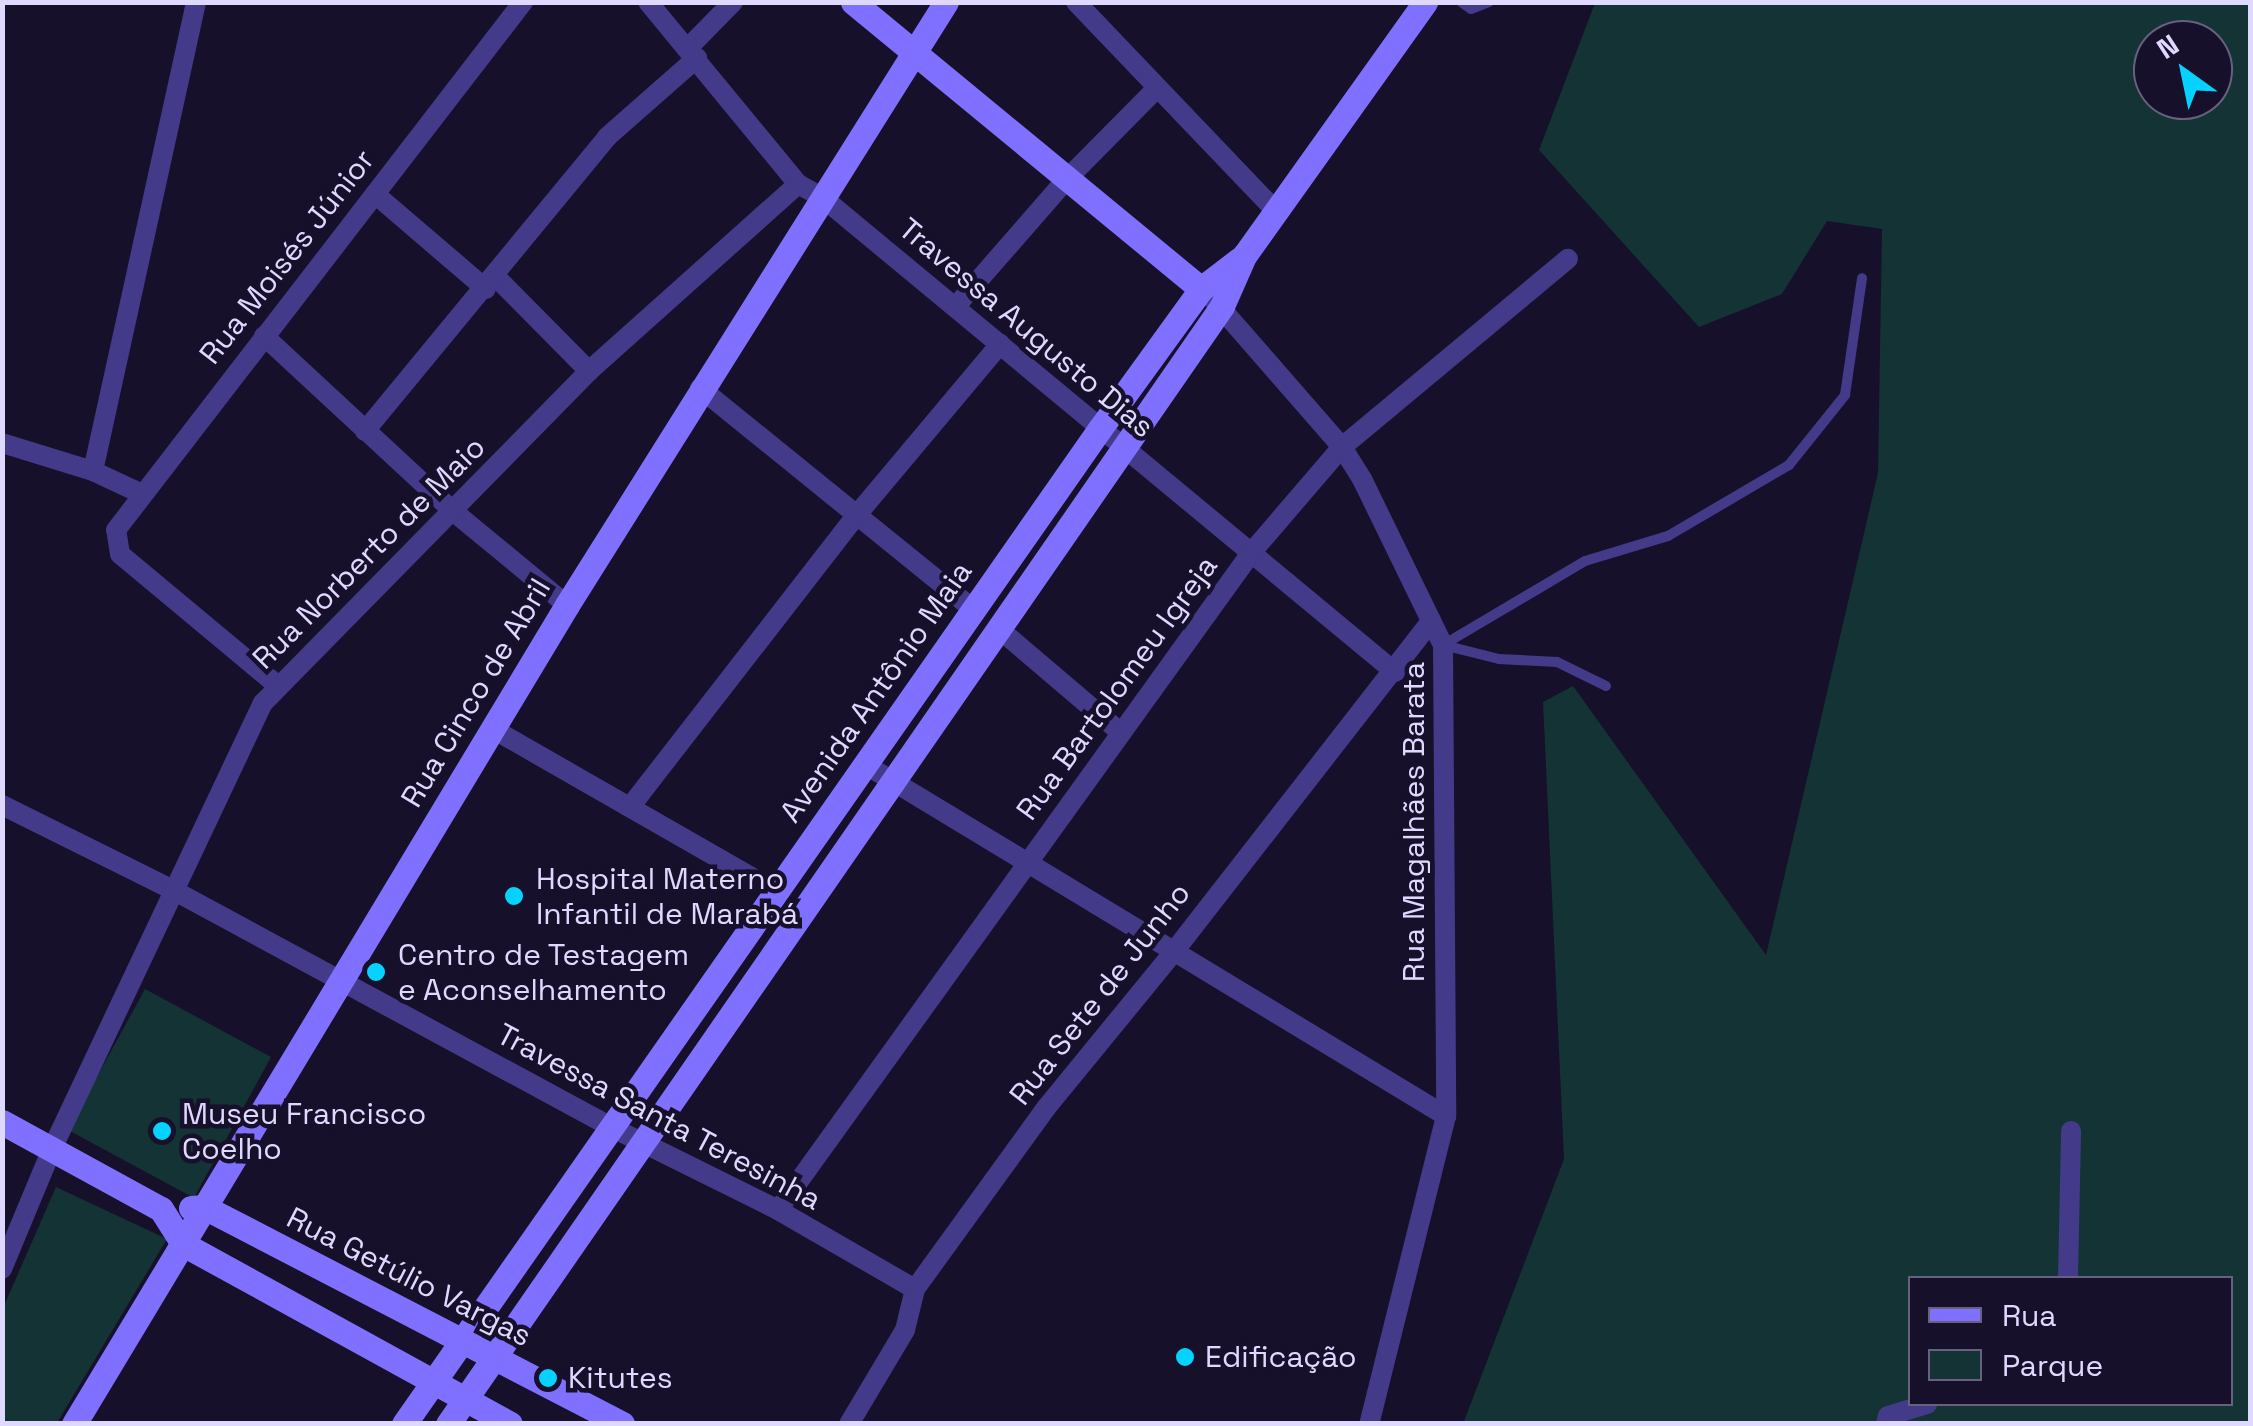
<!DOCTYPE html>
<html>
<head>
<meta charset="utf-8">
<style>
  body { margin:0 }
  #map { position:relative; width:2253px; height:1426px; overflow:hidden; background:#16102a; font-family:"Space Grotesk",sans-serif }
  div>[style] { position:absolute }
  .green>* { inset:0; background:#133334 }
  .lane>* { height:10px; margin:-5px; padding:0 5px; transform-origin:5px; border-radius:5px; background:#433a8a }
  .street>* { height:20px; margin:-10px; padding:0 10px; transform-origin:10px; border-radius:10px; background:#433a8a }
  .secondary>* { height:25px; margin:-12.5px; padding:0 12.5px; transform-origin:12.5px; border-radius:12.5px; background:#7f70ff }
  .dots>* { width:28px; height:28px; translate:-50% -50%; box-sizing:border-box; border:5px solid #16102a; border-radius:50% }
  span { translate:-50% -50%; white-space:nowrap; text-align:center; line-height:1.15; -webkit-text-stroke:9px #16102a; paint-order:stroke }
  .street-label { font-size:30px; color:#e0d9ff }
  .poi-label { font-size:30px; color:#e0d9ff }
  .left { translate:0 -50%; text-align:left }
  .frame { position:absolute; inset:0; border:5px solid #e0d9ff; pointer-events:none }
  .legend { position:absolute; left:1908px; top:1276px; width:325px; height:130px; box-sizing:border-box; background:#16102a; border:2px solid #67607f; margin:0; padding:12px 18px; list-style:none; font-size:30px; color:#e0d9ff }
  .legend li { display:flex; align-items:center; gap:20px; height:50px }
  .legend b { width:50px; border:2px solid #67607f }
  .north { position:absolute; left:2133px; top:20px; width:100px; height:100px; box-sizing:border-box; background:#16102a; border:2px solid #67607f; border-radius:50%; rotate:327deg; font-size:28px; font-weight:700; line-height:40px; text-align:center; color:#e0d9ff }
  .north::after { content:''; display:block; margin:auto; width:35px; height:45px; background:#05d2ff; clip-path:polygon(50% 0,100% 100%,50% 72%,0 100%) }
</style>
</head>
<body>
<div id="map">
  <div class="green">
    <i style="clip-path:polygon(evenodd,1595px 3px,2250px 3px,2250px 1423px,1463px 1424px,1564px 1159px,1543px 702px,1573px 686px,1766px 955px,1878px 473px,1882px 229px,1827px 221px,1782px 294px,1699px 327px,1539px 150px,1595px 3px,2153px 40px,2213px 40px,2213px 100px,2153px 100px,2153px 40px,1595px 3px,1910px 1278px,2230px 1278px,2230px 1404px,1910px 1404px,1910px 1278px)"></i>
    <i style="clip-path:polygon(145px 989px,271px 1057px,194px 1198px,68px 1130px)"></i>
    <i style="clip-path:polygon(56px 1187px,167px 1239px,57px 1423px,3px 1424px,3px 1308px)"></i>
  </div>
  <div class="lane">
    <i style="left:1461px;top:2px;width:12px;rotate:35deg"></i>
    <i style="left:1471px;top:9px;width:19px;rotate:-21deg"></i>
    <i style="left:1606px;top:686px;width:55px;rotate:-153.9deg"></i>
    <i style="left:1557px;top:662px;width:58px;rotate:-177deg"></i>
    <i style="left:1499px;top:659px;width:58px;rotate:-166deg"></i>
    <i style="left:1443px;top:645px;width:165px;rotate:-30.6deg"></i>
    <i style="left:1585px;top:561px;width:87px;rotate:-16.8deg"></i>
    <i style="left:1668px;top:536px;width:140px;rotate:-30.4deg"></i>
    <i style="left:1789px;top:465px;width:90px;rotate:-51.3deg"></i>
    <i style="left:1845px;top:395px;width:118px;rotate:-81.7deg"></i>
  </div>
  <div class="street">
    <i style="left:648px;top:2px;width:236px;rotate:50.5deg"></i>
    <i style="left:798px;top:184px;width:29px;rotate:29deg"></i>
    <i style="left:823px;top:198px;width:743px;rotate:39.65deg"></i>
    <i style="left:1076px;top:2px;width:288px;rotate:46.3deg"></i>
    <i style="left:689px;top:47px;width:63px;rotate:-45.6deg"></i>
    <i style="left:375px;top:194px;width:146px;rotate:40.6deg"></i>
    <i style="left:495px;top:276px;width:134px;rotate:45.3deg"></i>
    <i style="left:1212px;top:298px;width:198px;rotate:48.9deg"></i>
    <i style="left:1342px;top:447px;width:38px;rotate:58deg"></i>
    <i style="left:1362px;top:479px;width:185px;rotate:64deg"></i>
    <i style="left:1443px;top:645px;width:471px;rotate:89.6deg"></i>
    <i style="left:1446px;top:1116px;width:317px;rotate:104deg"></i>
    <i style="left:956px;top:306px;width:166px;rotate:-48.9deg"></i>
    <i style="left:1065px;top:181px;width:128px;rotate:-45.3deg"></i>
    <i style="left:264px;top:336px;width:259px;rotate:42.8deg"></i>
    <i style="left:454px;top:512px;width:146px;rotate:39.5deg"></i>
    <i style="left:700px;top:388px;width:351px;rotate:39deg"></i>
    <i style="left:365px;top:431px;width:381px;rotate:-50.5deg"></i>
    <i style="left:607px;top:137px;width:120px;rotate:-41.3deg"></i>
    <i style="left:2px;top:443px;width:95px;rotate:17.1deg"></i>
    <i style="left:93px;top:471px;width:54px;rotate:25.1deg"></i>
    <i style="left:93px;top:471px;width:480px;rotate:-77.6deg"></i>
    <i style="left:998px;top:628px;width:159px;rotate:40.4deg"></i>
    <i style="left:277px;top:685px;width:204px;rotate:-140.2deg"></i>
    <i style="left:120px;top:554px;width:24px;rotate:-99deg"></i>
    <i style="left:116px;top:530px;width:667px;rotate:-52.37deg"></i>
    <i style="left:493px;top:729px;width:326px;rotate:29.8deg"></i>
    <i style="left:866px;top:765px;width:678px;rotate:31.18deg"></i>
    <i style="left:2px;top:805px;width:191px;rotate:26.4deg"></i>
    <i style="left:173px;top:890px;width:500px;rotate:28.41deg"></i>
    <i style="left:613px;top:1128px;width:184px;rotate:26.4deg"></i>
    <i style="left:778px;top:1210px;width:158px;rotate:30deg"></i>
    <i style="left:630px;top:807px;width:367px;rotate:-52.2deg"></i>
    <i style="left:855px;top:517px;width:226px;rotate:-50deg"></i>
    <i style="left:778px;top:1210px;width:810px;rotate:-54.25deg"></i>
    <i style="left:1251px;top:553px;width:140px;rotate:-49.4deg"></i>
    <i style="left:1342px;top:447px;width:294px;rotate:-39.8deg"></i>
    <i style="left:2px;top:1269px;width:130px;rotate:-67.4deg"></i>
    <i style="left:52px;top:1149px;width:493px;rotate:-64.7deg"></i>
    <i style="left:263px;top:703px;width:465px;rotate:-45.5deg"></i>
    <i style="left:589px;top:371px;width:280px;rotate:-41.8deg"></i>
    <i style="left:2068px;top:1278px;width:147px;rotate:-88.8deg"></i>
    <i style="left:849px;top:1424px;width:109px;rotate:-59.2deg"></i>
    <i style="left:905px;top:1330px;width:42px;rotate:-76.3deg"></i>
    <i style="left:915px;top:1289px;width:223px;rotate:-54.1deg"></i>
    <i style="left:1046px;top:1108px;width:199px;rotate:-50.7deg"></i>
    <i style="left:1172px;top:954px;width:422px;rotate:-52.1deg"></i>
    <i style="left:1886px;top:1424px;width:8px;rotate:-76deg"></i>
    <i style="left:1888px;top:1416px;width:41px;rotate:-17.1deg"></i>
  </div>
  <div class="secondary">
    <i style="left:853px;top:2px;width:451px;rotate:39.5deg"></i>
    <i style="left:2px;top:1122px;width:181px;rotate:28.7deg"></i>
    <i style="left:161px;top:1209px;width:41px;rotate:57.8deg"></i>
    <i style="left:183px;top:1244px;width:373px;rotate:28.8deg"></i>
    <i style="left:191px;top:1208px;width:13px;rotate:-4deg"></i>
    <i style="left:204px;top:1207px;width:471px;rotate:27.4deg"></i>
    <i style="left:74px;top:1424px;width:956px;rotate:-58.95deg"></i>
    <i style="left:567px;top:605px;width:712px;rotate:-57.85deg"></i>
    <i style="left:404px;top:1424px;width:1213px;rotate:-55.04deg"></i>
    <i style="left:1099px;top:430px;width:174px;rotate:-54.1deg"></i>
    <i style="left:1201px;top:289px;width:49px;rotate:-37.6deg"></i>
    <i style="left:448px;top:1424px;width:1360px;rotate:-55.3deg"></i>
    <i style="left:1222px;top:306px;width:55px;rotate:-66.3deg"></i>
    <i style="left:1244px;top:256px;width:312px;rotate:-54.5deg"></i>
  </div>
  <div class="dots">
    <i style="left:514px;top:896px;background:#05d2ff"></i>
    <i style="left:376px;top:972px;background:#05d2ff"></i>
    <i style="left:162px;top:1131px;background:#05d2ff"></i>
    <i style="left:1185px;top:1357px;background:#05d2ff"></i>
    <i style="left:548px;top:1378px;background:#05d2ff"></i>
  </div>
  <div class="street-label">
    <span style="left:287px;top:257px;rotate:-52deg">Rua Moisés Júnior</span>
    <span style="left:1026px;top:328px;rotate:40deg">Travessa Augusto Dias</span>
    <span style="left:369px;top:553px;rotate:-45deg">Rua Norberto de Maio</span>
    <span style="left:1117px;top:688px;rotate:-54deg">Rua Bartolomeu Igreja</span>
    <span style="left:876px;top:692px;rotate:-55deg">Avenida Antônio Maia</span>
    <span style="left:476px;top:693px;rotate:-59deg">Rua Cinco de Abril</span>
    <span style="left:1414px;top:822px;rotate:-90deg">Rua Magalhães Barata</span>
    <span style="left:1100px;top:994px;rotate:-52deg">Rua Sete de Junho</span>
    <span style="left:659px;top:1117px;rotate:28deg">Travessa Santa Teresinha</span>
    <span style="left:409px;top:1277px;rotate:27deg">Rua Getúlio Vargas</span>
  </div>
  <div class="poi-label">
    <span class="left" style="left:536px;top:896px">Hospital Materno<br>Infantil de Marabá</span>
    <span class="left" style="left:398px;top:972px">Centro de Testagem<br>e Aconselhamento</span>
    <span class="left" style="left:182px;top:1131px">Museu Francisco<br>Coelho</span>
    <span class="left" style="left:1205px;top:1357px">Edificação</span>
    <span class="left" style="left:568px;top:1378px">Kitutes</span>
  </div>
  <div class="frame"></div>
  <ul class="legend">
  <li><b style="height:12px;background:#7f70ff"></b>Rua</li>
  <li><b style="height:28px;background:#133334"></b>Parque</li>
  </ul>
  <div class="north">N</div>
</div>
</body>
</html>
